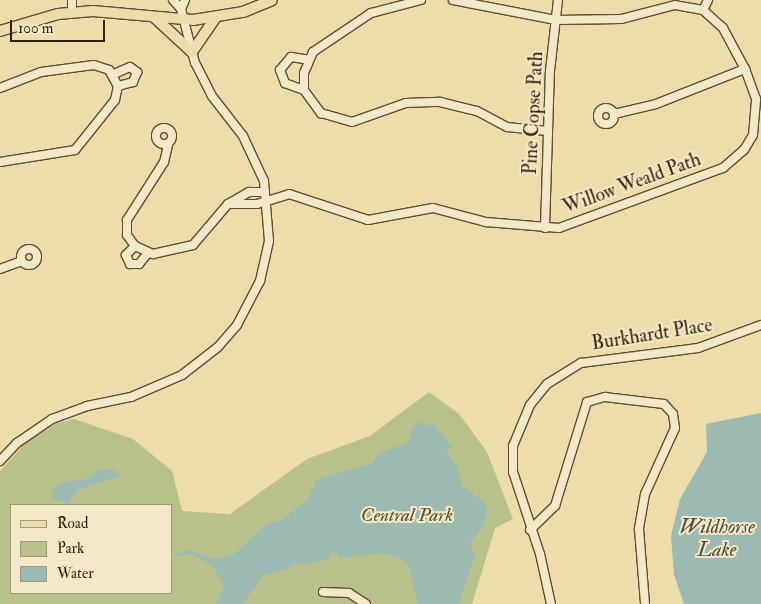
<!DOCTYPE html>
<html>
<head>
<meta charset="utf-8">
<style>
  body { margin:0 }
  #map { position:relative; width:761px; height:604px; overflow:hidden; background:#edddaa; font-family:"IM FELL Double Pica",serif }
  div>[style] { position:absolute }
  .green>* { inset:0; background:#b7c189 }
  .water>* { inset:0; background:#9cbab2 }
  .roads { filter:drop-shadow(1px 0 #604e2f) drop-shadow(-1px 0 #604e2f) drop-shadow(0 1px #604e2f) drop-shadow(0 -1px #604e2f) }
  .minor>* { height:8px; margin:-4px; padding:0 4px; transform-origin:4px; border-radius:4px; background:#f3e9c8 }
  .minor>.ring { margin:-4px; padding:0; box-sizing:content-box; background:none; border:8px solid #f3e9c8; border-radius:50% }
  .major>* { height:10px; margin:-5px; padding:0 5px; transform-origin:5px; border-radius:5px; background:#edddaa }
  span { translate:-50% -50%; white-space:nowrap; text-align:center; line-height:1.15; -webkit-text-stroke:4px #f3e9c8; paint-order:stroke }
  .street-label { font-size:19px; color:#311e06 }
  .park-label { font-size:19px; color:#594f2d; font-style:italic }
  .water-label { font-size:20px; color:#514d3a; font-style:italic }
  .legend { position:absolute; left:10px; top:504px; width:162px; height:90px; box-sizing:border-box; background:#f3e9c8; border:1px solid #a5987a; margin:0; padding:6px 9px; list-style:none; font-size:15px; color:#311e06 }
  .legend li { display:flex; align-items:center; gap:10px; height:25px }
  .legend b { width:25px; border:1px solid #a5987a }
  .scale { position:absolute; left:10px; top:20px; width:95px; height:22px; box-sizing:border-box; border:2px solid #311e06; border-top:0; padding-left:6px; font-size:15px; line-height:18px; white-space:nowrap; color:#311e06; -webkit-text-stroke:4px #f3e9c8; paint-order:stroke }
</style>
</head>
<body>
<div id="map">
  <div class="green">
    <i style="clip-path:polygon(evenodd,429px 392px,459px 414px,487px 452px,513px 519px,495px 528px,472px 604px,0 604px,0 471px,26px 442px,57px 423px,74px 419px,133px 439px,172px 471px,182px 511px,230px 514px,307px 459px,370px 436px,429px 392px,11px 505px,171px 505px,171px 593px,11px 593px,11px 505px)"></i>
  </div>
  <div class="water">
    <i style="clip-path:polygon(761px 413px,761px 604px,684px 604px,674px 575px,671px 536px,680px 499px,707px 452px,706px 424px)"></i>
    <i style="clip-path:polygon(421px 421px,426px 427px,433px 423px,452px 447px,446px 452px,457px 466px,462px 486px,482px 500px,488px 511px,482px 528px,470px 543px,475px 555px,459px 604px,418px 604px,409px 566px,404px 560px,384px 553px,342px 558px,333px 552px,328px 559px,305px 565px,294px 562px,286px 570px,263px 575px,243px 604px,216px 604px,224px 586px,212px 565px,191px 554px,171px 557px,186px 550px,216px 559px,233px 555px,267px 524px,282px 520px,308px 499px,317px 479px,372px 464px,378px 454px,410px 441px,410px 431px)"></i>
    <i style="clip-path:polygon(100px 469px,116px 470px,119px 476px,78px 490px,68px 504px,53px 499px,52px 491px,59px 483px,86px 479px)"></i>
  </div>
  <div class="roads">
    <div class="minor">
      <i style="left:72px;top:0;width:12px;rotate:90deg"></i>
      <i style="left:173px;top:0;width:12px;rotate:48deg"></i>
      <i style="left:421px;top:0;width:52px;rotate:165.4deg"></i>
      <i style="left:371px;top:13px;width:70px;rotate:146.1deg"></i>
      <i style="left:313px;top:52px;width:23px;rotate:113deg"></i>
      <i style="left:304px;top:73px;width:17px;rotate:90deg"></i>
      <i style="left:304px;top:90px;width:29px;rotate:54deg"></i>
      <i style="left:321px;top:113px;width:32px;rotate:16deg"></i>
      <i style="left:352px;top:122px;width:57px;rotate:-19.4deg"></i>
      <i style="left:406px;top:103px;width:34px;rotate:-2deg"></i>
      <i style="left:440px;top:102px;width:38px;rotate:14deg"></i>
      <i style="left:477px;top:111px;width:34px;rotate:28deg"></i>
      <i style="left:507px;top:127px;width:41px;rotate:5.6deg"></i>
      <i style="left:703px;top:10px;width:11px;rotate:-63deg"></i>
      <i style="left:114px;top:74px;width:17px;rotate:-24deg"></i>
      <i style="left:130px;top:67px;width:9px;rotate:36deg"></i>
      <i style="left:137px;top:72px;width:11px;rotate:112deg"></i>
      <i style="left:133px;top:82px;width:16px;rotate:165deg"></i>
      <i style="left:0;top:88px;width:44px;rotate:-21.3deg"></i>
      <i style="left:41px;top:72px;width:53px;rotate:-7.5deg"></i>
      <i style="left:94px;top:65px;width:16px;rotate:18deg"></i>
      <i style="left:109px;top:70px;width:18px;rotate:61deg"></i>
      <i style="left:118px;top:86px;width:14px;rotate:102deg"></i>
      <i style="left:115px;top:100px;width:64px;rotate:128.7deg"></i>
      <i style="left:75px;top:150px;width:76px;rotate:170.9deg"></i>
      <i style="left:304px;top:90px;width:20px;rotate:-160deg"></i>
      <i style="left:285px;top:83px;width:14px;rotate:-111deg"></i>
      <i style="left:280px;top:70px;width:17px;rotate:-50deg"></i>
      <i style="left:291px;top:57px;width:18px;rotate:9deg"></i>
      <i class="ring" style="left:598px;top:108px;width:8px;height:8px"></i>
      <i style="left:614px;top:114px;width:43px;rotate:-13.4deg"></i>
      <i style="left:656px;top:104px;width:96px;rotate:-21.5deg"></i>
      <i class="ring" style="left:156px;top:128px;width:8px;height:8px"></i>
      <i style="left:168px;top:145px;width:17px;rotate:103deg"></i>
      <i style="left:164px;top:162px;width:69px;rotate:122.5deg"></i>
      <i style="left:127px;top:220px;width:15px;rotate:90deg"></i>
      <i style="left:127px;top:235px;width:14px;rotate:54deg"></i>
      <i style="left:135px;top:246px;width:20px;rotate:24deg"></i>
      <i style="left:153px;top:254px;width:41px;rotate:-12.7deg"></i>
      <i style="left:193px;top:245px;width:54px;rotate:-49.5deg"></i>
      <i style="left:265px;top:192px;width:16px;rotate:180deg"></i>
      <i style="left:249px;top:192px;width:24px;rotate:150deg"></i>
      <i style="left:228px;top:204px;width:29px"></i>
      <i style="left:257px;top:204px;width:34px;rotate:-17deg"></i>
      <i style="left:289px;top:194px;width:83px;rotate:18.2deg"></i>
      <i style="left:368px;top:220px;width:66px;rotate:-10.5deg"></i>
      <i style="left:433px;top:208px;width:55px;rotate:14.8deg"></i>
      <i style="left:486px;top:222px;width:73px;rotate:4.7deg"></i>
      <i style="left:559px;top:228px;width:175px;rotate:-20.1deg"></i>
      <i style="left:723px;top:168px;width:28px;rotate:-41deg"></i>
      <i style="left:744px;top:150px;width:17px;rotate:-59deg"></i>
      <i style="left:753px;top:135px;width:36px;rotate:-85deg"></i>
      <i style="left:756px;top:99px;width:32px;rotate:-110deg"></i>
      <i style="left:745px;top:69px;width:47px;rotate:-118.2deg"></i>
      <i style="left:723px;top:28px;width:27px;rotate:-138deg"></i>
      <i style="left:703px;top:10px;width:28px;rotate:-170deg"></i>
      <i style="left:675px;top:5px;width:56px;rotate:165.5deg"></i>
      <i style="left:621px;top:19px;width:65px;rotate:179.1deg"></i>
      <i style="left:556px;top:20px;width:105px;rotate:-169deg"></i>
      <i style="left:545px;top:228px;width:157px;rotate:-88.2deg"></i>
      <i style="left:550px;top:71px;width:71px;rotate:-83.6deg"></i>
      <i style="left:135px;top:246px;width:13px;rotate:135deg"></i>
      <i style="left:126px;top:255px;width:10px;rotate:66deg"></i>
      <i style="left:130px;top:264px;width:9px"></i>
      <i style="left:139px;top:264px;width:13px;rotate:-51deg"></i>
      <i class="ring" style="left:21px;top:249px;width:8px;height:8px"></i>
      <i style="left:0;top:269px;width:23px;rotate:-20deg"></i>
      <i style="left:0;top:461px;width:25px;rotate:-47deg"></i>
      <i style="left:17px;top:443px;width:42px;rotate:-34.4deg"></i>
      <i style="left:52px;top:419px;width:37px;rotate:-20deg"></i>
      <i style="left:87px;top:406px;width:45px;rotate:-11.6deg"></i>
      <i style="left:131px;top:397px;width:56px;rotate:-23.3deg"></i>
      <i style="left:182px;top:375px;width:46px;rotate:-37.9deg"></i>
      <i style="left:218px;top:347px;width:29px;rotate:-49deg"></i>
      <i style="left:237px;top:325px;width:50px;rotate:-62.4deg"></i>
      <i style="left:260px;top:281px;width:41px;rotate:-77.3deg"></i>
      <i style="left:269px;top:241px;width:60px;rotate:-94.8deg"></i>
      <i style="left:264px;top:181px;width:50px;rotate:-115deg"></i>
      <i style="left:243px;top:136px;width:51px;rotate:-127.8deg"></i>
      <i style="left:212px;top:96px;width:37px;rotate:-117deg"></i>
      <i style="left:195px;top:63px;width:56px;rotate:-104.5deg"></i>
      <i style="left:181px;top:9px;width:10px;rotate:-66deg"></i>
      <i style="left:530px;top:530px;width:35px;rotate:-44deg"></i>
      <i style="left:555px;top:506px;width:109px;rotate:-72.9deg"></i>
      <i style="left:587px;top:402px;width:19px;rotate:-16deg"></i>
      <i style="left:605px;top:397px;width:59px;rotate:6.8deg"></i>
      <i style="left:664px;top:404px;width:13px;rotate:48deg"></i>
      <i style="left:673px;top:414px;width:14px;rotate:82deg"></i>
      <i style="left:675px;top:428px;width:72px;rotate:114.4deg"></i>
      <i style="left:645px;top:494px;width:36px;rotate:100deg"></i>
      <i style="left:639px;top:529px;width:75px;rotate:85.4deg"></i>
      <i style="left:323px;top:592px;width:26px;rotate:2deg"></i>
      <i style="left:349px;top:593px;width:20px;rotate:33deg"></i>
      <i style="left:551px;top:604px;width:51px;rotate:-102.4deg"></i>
      <i style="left:540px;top:554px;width:86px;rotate:-108.2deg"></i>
      <i style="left:513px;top:472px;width:26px;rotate:-90deg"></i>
      <i style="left:513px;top:446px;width:44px;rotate:-67.5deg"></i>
      <i style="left:530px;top:405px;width:27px;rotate:-51deg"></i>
      <i style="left:547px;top:384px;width:40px;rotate:-32deg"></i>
      <i style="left:581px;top:363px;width:118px;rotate:-7.3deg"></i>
      <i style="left:698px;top:348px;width:67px;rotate:-20.1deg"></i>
    </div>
    <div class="major">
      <i style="left:154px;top:17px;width:52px;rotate:42.6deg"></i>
      <i style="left:192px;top:52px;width:42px;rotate:-55.6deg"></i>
      <i style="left:0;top:31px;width:60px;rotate:-16.3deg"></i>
      <i style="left:58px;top:14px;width:35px;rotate:-5deg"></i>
      <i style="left:93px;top:11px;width:100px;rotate:5.1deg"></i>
      <i style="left:193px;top:20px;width:51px;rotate:-9.1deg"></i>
      <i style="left:243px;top:12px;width:31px;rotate:-22deg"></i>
    </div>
  </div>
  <div class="street-label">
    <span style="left:534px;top:113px;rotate:-87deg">Pine Copse Path</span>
    <span style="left:632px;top:184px;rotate:-20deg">Willow Weald Path</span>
    <span style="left:652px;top:335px;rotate:-9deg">Burkhardt Place</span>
  </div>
  <div class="park-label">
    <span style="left:407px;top:516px">Central Park</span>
  </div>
  <div class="water-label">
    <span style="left:717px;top:538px">Wildhorse<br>Lake</span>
  </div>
  <ul class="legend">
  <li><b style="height:6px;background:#edddaa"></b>Road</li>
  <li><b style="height:14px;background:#b7c189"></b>Park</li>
  <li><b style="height:14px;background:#9cbab2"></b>Water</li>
  </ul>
  <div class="scale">100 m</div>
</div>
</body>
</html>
